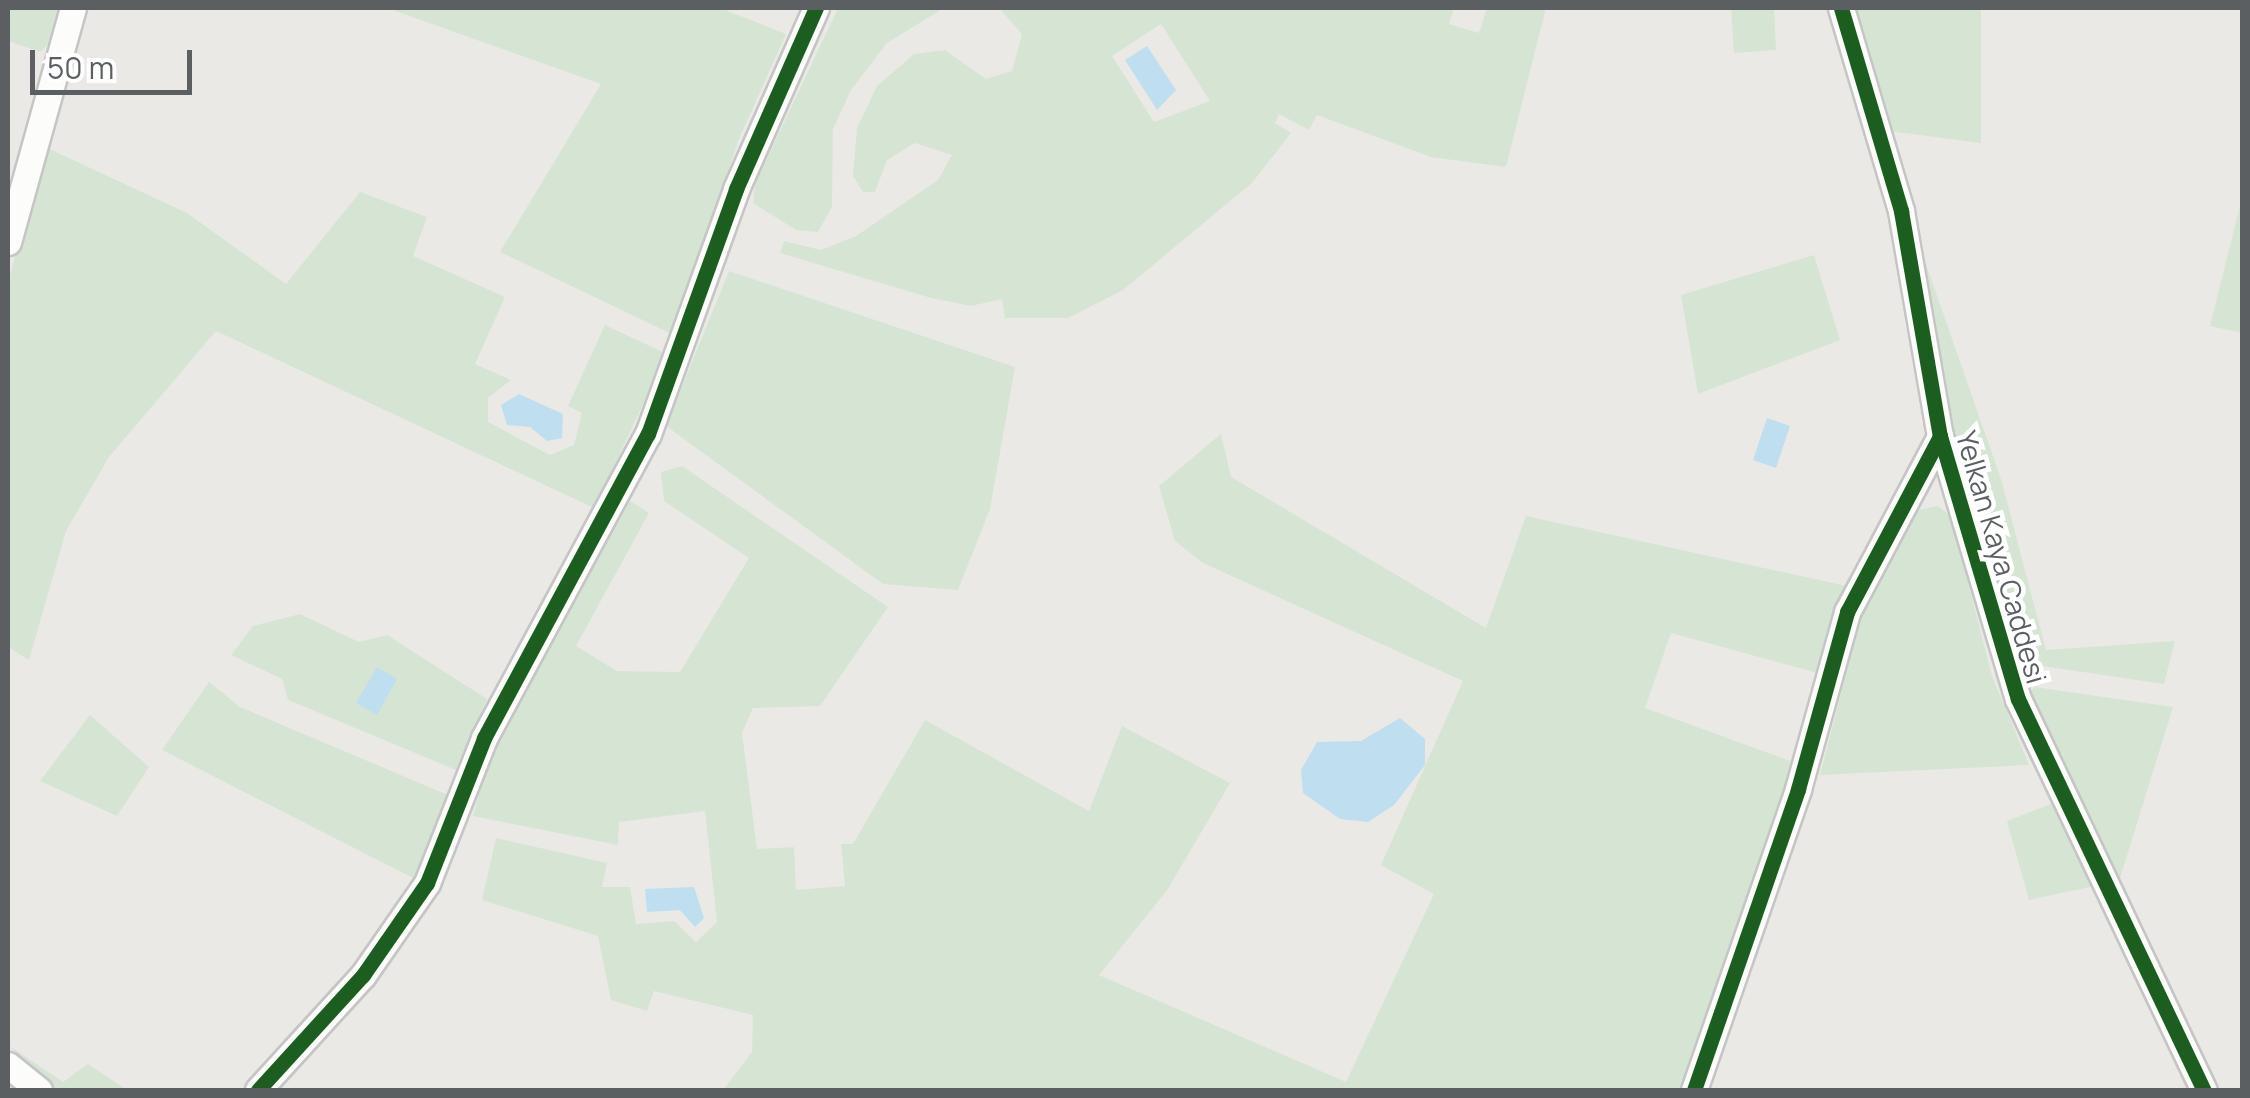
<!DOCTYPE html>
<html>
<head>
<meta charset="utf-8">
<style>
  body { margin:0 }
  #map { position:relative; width:2250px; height:1098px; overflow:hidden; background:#eae9e6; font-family:Manrope,sans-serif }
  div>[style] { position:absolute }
  .green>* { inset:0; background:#d6e5d3 }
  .water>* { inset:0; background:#bfdef0 }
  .roads { filter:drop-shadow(2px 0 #c5c5c5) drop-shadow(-2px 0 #c5c5c5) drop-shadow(0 2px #c5c5c5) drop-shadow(0 -2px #c5c5c5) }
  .minor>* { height:25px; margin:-12.5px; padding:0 12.5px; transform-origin:12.5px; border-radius:12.5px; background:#fcfcfb }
  .cycleway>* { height:15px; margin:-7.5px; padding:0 7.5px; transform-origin:7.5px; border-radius:7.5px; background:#1b5e20 }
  span { translate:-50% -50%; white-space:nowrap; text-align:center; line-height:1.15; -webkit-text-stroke:9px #fff; paint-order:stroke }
  .street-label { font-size:28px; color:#5c5f62 }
  .frame { position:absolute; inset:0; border:10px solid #5c5f62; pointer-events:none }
  .scale { position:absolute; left:30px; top:50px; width:162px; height:45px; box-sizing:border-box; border:5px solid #5c5f62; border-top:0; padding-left:12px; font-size:30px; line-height:35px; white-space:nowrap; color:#5c5f62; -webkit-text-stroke:8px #fff; paint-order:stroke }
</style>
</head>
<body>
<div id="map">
  <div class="green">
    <i style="clip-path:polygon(8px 8px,62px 8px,55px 36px,41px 52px,8px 41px)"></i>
    <i style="clip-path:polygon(387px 8px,720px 8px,786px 34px,738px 141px,676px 336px,500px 252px,601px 84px)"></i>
    <i style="clip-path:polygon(838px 8px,944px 8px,887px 43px,851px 90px,833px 129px,832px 207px,818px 232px,796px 230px,753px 203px,755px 184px)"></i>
    <i style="clip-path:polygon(evenodd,999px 8px,1454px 8px,1449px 24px,1479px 33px,1487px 8px,1546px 8px,1506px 167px,1431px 157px,1317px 115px,1309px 130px,1279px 114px,1275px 123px,1291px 133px,1252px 183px,1123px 290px,1068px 318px,1005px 318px,1002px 299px,971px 306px,931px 298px,780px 253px,784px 241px,821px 250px,856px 236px,938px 180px,952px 155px,915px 143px,887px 160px,875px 192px,863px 192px,853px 176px,857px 128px,877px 86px,914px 54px,945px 50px,986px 79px,1012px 71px,1022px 34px,999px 8px,1161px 24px,1210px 101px,1154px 122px,1112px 56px,1161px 24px)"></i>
    <i style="clip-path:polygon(1731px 8px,1774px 8px,1776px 50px,1734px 53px)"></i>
    <i style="clip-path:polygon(1855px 8px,1981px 8px,1981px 143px,1889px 131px)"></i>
    <i style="clip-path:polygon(43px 146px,187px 213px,286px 284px,360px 192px,427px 217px,413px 256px,505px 297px,475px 364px,511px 380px,488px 398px,488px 422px,550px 455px,574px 445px,582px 413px,568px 406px,605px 325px,667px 354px,594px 508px,216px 331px,109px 457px,66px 531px,29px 660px,8px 647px,8px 283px)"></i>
    <i style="clip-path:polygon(2242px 198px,2242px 333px,2210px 326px)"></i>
    <i style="clip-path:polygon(1921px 250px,2001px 479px,2046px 650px,2175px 641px,2164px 684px,2015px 662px,1944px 428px)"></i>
    <i style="clip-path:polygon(1814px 255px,1840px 340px,1698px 394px,1681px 295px)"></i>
    <i style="clip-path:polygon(729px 271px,1015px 367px,990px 509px,958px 590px,883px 584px,666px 426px)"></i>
    <i style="clip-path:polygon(1221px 434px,1231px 477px,1486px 628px,1526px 516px,1847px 586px,1821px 674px,1671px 633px,1645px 708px,1796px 763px,1680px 1090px,723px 1090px,752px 1052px,753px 1015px,654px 991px,647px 1011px,611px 1000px,598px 936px,482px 900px,496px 838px,607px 863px,602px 887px,630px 887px,636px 924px,674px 921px,696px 942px,717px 922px,705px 811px,619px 822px,618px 845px,473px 816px,489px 757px,630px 501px,649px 513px,576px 646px,617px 671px,680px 672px,749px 558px,664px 501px,661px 472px,682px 466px,888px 607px,820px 706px,753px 708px,742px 733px,757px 849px,794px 847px,796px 890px,845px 886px,841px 844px,853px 844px,925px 720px,1089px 811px,1122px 726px,1230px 783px,1168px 889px,1099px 975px,1346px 1082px,1434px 894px,1381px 865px,1463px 681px,1203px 563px,1175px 541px,1159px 486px)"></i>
    <i style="clip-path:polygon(1938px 506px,1951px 516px,1992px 676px,2029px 765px,1820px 775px,1866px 597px,1918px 510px)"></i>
    <i style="clip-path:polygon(300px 614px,359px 642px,387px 635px,487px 699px,456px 770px,288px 700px,282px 679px,231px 655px,253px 626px)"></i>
    <i style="clip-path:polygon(209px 682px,240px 707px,448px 795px,415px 879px,162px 750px)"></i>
    <i style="clip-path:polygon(2035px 687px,2173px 707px,2117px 888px,2027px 695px)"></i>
    <i style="clip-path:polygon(90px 715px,149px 767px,117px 816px,40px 781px)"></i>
    <i style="clip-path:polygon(2053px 803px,2095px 886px,2029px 900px,2007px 821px)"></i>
    <i style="clip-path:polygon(8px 1045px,63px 1082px,88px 1064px,127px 1090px,53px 1090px)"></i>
  </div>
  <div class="water">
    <i style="clip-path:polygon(1147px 46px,1176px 90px,1157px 110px,1125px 60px)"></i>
    <i style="clip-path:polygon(519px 394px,563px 414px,562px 438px,547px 441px,530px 427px,507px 425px,501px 405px)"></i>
    <i style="clip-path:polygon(1767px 418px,1790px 426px,1776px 468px,1753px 460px)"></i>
    <i style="clip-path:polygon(377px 667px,397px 679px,377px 715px,356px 703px)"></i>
    <i style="clip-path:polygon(1400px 718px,1425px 739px,1425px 765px,1394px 805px,1368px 822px,1340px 819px,1303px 793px,1301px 770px,1317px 742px,1361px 741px)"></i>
    <i style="clip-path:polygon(694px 887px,704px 918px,695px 927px,680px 910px,647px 912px,645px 889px)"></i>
  </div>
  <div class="roads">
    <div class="minor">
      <i style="left:1841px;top:8px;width:212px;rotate:73.5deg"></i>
      <i style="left:1901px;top:211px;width:228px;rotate:80.2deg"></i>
      <i style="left:1940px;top:436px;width:274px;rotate:73.5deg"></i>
      <i style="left:2018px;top:699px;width:433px;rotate:64.6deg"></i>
      <i style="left:8px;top:242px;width:243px;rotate:-74.5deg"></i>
      <i style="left:8px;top:1065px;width:40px;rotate:39deg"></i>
      <i style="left:258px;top:1090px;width:156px;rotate:-47.6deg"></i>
      <i style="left:363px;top:975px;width:112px;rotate:-55.2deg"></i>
      <i style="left:427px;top:883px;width:156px;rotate:-68.5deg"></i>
      <i style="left:484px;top:738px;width:345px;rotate:-61.7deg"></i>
      <i style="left:648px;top:434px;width:260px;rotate:-70.2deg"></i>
      <i style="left:736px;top:189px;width:198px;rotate:-66.2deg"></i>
      <i style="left:1694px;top:1090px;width:318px;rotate:-70.9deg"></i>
      <i style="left:1798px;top:789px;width:184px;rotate:-74.5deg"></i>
      <i style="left:1847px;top:612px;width:199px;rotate:-62.1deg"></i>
    </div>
  </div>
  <div class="cycleway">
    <i style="left:1841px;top:8px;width:212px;rotate:73.5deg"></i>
    <i style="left:1901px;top:211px;width:228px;rotate:80.2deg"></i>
    <i style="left:1940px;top:436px;width:274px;rotate:73.5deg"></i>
    <i style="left:2018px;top:699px;width:433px;rotate:64.6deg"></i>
    <i style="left:258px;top:1090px;width:156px;rotate:-47.6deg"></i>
    <i style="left:363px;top:975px;width:112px;rotate:-55.2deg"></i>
    <i style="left:427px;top:883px;width:156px;rotate:-68.5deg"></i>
    <i style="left:484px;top:738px;width:345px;rotate:-61.7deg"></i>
    <i style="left:648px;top:434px;width:260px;rotate:-70.2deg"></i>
    <i style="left:736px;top:189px;width:198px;rotate:-66.2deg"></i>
    <i style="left:1694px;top:1090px;width:318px;rotate:-70.9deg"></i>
    <i style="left:1798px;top:789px;width:184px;rotate:-74.5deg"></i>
    <i style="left:1847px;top:612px;width:199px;rotate:-62.1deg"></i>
  </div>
  <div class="street-label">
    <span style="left:2002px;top:557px;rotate:74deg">Yelkan Kaya Caddesi</span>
  </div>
  <div class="frame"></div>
  <div class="scale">50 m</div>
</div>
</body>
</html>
